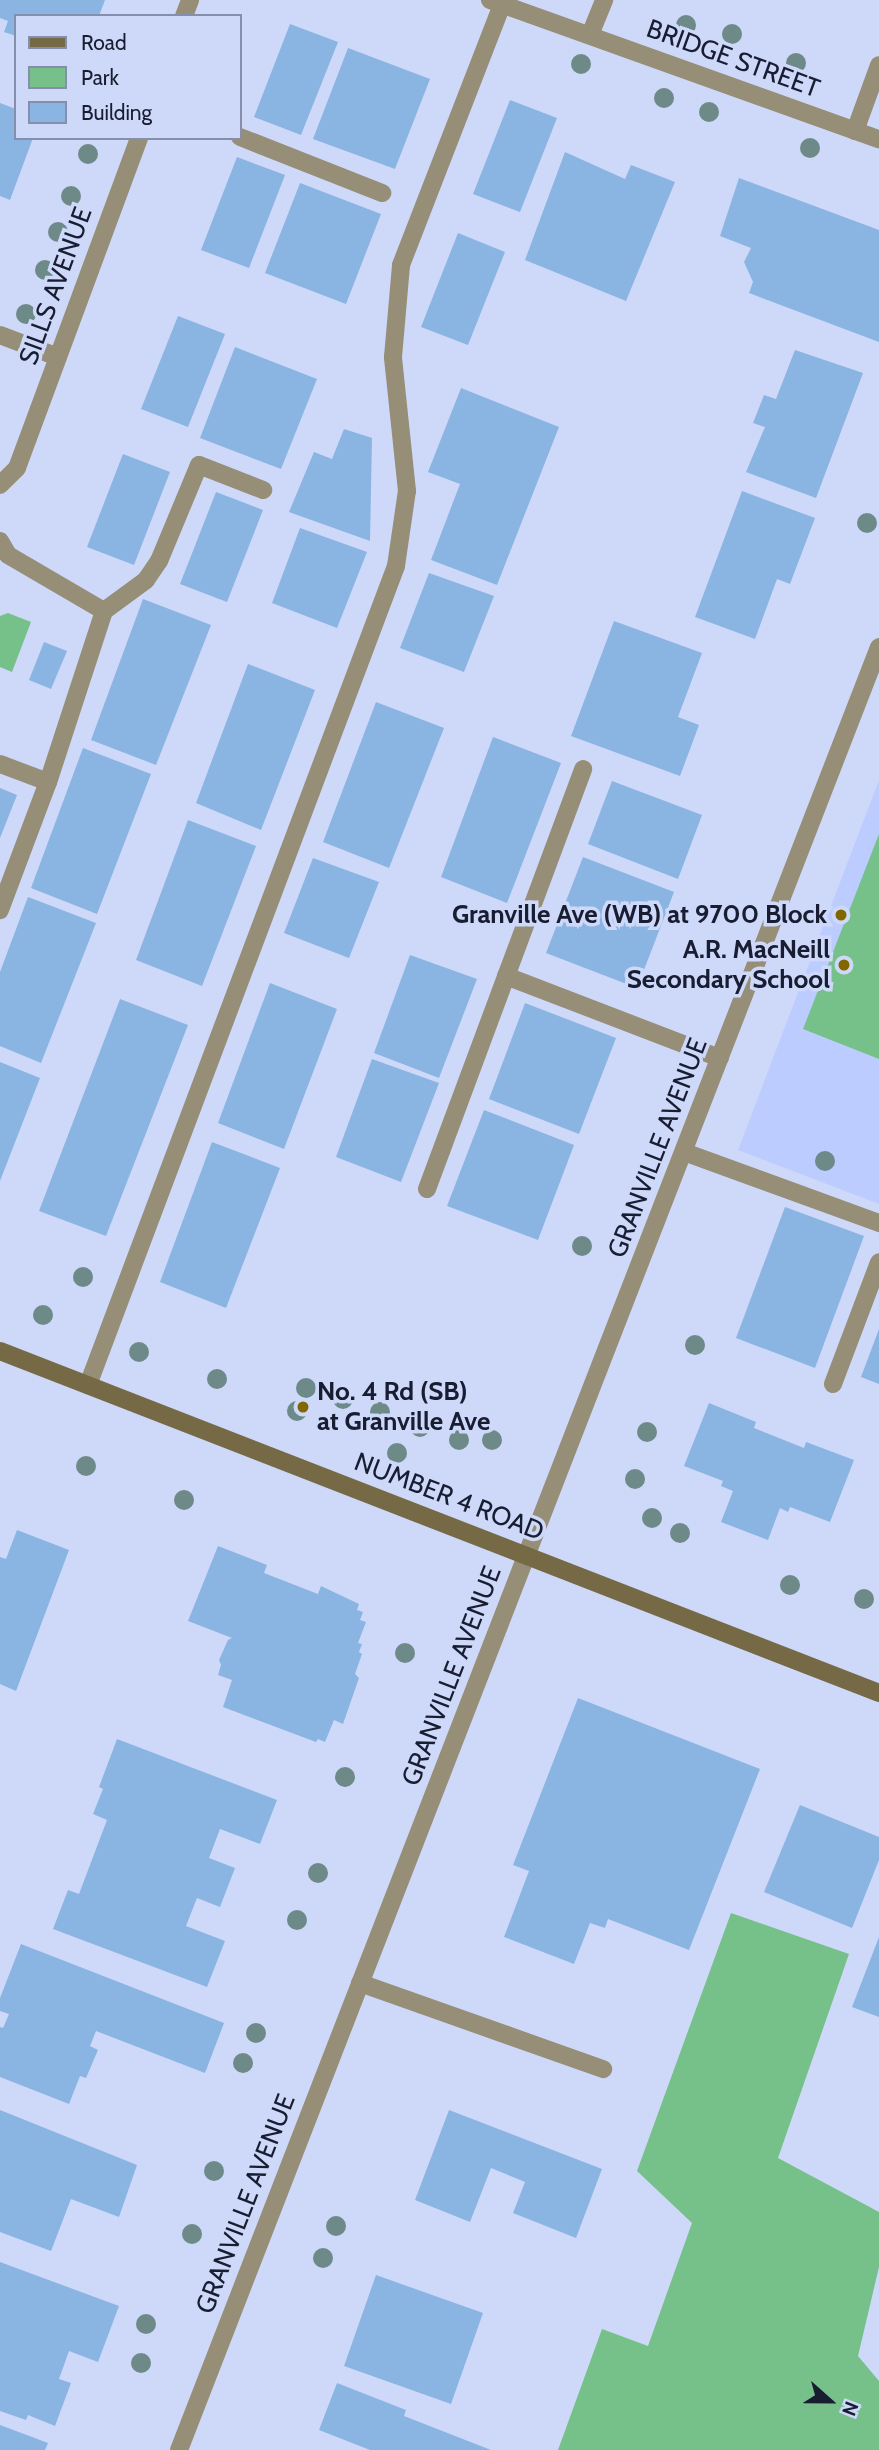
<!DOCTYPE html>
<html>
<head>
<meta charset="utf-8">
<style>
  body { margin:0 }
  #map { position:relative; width:879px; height:2450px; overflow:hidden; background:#ced9fa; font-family:Cabin,sans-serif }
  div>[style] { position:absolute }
  .built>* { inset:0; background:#bcccfe }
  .green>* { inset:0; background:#76c089 }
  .building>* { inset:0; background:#8ab4e2 }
  .service>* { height:18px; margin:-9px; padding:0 9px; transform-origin:9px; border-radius:9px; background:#968e76 }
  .minor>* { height:18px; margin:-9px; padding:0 9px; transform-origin:9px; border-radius:9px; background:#968e76 }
  .tertiary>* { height:18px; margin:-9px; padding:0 9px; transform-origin:9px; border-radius:9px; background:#968e76 }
  .secondary>* { height:18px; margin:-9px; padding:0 9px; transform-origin:9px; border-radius:9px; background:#766945 }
  .trees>* { width:20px; height:20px; margin:-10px; border-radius:50%; background:#6d8a88 }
  .dots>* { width:19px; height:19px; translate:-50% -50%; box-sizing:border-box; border:4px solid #ced9fa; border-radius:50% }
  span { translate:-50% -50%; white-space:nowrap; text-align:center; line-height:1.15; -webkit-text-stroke:7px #ced9fa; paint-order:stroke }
  .street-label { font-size:26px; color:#181d32 }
  .poi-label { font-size:26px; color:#181d32; font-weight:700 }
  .right { translate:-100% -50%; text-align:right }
  .left { translate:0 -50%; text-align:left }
  .legend { position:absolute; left:14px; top:14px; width:228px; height:126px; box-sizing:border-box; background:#ced9fa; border:2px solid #858eaa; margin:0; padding:9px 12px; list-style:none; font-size:21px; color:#181d32 }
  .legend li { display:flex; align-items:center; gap:14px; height:35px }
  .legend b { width:35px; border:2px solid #858eaa }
  .north { position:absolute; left:795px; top:2366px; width:70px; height:70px; -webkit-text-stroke:5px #ced9fa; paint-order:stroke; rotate:111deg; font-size:19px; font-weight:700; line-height:28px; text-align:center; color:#181d32 }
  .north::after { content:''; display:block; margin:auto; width:24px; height:32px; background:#181d32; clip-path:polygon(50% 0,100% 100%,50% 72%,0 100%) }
</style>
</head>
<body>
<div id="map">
  <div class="built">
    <i style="clip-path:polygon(879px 780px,879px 1204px,738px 1150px)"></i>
  </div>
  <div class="green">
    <i style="clip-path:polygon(8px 613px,31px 622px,12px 672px,0 667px,0 616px)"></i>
    <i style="clip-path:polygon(879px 834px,879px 1059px,803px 1029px)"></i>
    <i style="clip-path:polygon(731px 1913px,849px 1954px,778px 2158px,879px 2212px,879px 2267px,858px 2356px,879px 2381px,879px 2450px,558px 2450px,602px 2329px,648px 2346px,692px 2223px,637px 2171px)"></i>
  </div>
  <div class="building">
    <i style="clip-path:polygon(0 0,105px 0,99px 16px,16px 16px,16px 36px,4px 32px,8px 21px,0 18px)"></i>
    <i style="clip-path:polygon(290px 24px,338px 42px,301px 135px,254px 117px)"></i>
    <i style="clip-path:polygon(348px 48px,430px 79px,395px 169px,313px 139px)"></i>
    <i style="clip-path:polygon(510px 100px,557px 118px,520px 212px,473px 194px)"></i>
    <i style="clip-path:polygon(0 103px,16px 109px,16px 138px,33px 138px,10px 200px,0 196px)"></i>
    <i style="clip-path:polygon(565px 152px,625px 179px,631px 165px,675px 182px,626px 301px,525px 260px)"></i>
    <i style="clip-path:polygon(237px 157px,285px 175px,249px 268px,201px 250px)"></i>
    <i style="clip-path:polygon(739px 178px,879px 230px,879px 342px,749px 293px,753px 282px,744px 262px,751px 248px,720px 236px)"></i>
    <i style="clip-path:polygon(300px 183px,381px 214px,346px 304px,265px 273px)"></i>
    <i style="clip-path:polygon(458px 233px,505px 252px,468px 345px,421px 327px)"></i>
    <i style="clip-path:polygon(178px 316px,225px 334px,188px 427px,141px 409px)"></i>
    <i style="clip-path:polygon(235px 347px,317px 379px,281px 469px,200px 438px)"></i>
    <i style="clip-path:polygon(795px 350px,863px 373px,816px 498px,746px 472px,765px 427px,753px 423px,764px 395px,776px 399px)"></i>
    <i style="clip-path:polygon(461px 388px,559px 427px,497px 585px,431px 560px,460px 484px,428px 472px)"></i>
    <i style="clip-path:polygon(344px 429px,372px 438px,370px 541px,289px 512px,314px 452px,332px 459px)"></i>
    <i style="clip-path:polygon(123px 454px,170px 472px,134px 565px,87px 547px)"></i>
    <i style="clip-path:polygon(742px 491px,815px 518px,790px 584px,777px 579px,755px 639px,695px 617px)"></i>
    <i style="clip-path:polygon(216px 492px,263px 510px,227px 602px,180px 584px)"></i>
    <i style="clip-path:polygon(300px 528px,367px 552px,337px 628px,272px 603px)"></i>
    <i style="clip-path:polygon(429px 573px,494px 596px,464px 672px,400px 648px)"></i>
    <i style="clip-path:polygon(143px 599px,211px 625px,156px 765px,91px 740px)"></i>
    <i style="clip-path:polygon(614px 621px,702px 653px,678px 717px,699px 725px,680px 776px,571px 736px)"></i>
    <i style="clip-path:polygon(44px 642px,67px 651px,51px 689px,29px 680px)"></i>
    <i style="clip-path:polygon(248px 664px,315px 690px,261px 830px,196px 803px)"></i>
    <i style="clip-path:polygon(376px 702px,444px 728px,389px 868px,323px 842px)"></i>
    <i style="clip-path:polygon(493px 737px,561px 763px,507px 903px,441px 877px)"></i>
    <i style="clip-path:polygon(83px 748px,151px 774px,97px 914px,31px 888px)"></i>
    <i style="clip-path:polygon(612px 781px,702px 815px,678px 879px,588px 844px)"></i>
    <i style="clip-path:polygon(0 788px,17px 795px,0 838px)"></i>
    <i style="clip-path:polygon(188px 820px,256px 846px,202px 986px,136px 960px)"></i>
    <i style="clip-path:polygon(583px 857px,674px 892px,637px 988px,546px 953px)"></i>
    <i style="clip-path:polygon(313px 858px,379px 882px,349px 958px,284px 933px)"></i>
    <i style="clip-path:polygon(28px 897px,96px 923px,41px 1063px,0 1046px,0 972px)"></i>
    <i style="clip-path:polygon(410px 955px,477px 979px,439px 1078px,374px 1053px)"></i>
    <i style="clip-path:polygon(270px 983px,337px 1009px,284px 1149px,218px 1123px)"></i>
    <i style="clip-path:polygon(120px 999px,188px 1025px,106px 1236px,39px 1211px)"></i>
    <i style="clip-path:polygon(525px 1003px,616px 1038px,579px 1134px,489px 1099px)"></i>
    <i style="clip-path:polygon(372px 1059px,439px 1083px,401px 1182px,336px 1157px)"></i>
    <i style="clip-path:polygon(0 1062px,40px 1078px,0 1181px)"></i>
    <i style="clip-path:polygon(484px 1110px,574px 1145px,538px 1240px,447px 1206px)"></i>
    <i style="clip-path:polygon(212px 1142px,280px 1168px,226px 1308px,160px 1282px)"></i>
    <i style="clip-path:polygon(785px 1207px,864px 1236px,815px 1368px,736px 1338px)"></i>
    <i style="clip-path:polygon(879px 1329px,879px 1384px,861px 1377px)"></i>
    <i style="clip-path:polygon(709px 1403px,756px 1422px,754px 1428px,804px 1448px,806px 1442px,854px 1460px,830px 1522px,790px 1507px,788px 1512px,780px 1508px,768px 1540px,721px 1522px,733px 1491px,721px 1486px,723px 1481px,684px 1466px)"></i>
    <i style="clip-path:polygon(17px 1530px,69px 1550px,16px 1691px,0 1684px,0 1557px,6px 1559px)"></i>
    <i style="clip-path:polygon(218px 1546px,267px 1565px,264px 1573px,318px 1594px,321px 1586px,359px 1604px,357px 1610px,363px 1612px,360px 1620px,366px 1622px,358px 1643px,362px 1644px,359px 1652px,362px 1654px,355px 1674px,359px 1678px,343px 1724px,334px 1720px,325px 1742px,318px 1739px,316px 1742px,223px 1707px,232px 1680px,218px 1675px,221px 1665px,219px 1660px,228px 1640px,232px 1638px,188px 1621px)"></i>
    <i style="clip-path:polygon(578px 1698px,760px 1769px,689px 1950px,608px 1919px,605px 1928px,590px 1923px,574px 1964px,504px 1937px,529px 1871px,513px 1865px)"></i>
    <i style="clip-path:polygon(117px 1739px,277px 1800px,260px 1844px,220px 1829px,209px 1858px,235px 1868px,220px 1907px,197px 1898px,186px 1926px,225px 1941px,207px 1987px,53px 1929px,68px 1890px,79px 1894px,107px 1820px,93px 1814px,103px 1789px,99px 1787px)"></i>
    <i style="clip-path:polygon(800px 1805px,879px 1837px,879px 1860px,852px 1928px,764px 1892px)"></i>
    <i style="clip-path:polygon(879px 1937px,879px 2017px,852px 2007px)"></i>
    <i style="clip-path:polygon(21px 1944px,224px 2023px,205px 2073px,96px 2031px,90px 2046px,98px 2050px,86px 2078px,80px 2076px,69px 2104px,0 2077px,0 2027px,3px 2028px,9px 2014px,0 2011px,0 1998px)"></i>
    <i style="clip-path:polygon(0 2110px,137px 2165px,119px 2217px,71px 2199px,51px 2251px,0 2232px)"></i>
    <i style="clip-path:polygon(449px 2110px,602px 2169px,576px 2238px,513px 2213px,525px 2182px,491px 2168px,470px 2222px,415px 2200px)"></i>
    <i style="clip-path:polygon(0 2262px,119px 2306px,98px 2362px,69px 2351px,59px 2379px,71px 2383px,55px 2426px,28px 2415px,26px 2420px,0 2411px)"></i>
    <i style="clip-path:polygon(376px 2275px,483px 2313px,451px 2404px,344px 2366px)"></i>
    <i style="clip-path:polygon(337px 2383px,406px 2410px,404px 2416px,491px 2450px,370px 2450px,319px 2430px)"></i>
    <i style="clip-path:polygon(0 2425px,48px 2443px,45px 2450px,0 2450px)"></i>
  </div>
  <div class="service">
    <i style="left:590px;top:35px;width:38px;rotate:-68deg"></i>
    <i style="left:855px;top:131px;width:70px;rotate:-70deg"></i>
    <i style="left:240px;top:137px;width:153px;rotate:21.5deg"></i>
    <i style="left:0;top:335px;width:62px;rotate:20.8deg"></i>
    <i style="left:0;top:541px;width:16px;rotate:60deg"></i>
    <i style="left:8px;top:555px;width:111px;rotate:30.3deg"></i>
    <i style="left:104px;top:611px;width:180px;rotate:108.1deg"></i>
    <i style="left:48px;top:782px;width:137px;rotate:110.6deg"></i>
    <i style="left:104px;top:611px;width:52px;rotate:-36.4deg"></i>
    <i style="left:146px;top:580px;width:23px;rotate:-56deg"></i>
    <i style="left:159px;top:561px;width:104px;rotate:-67.4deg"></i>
    <i style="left:199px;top:465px;width:69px;rotate:21.3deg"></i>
    <i style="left:0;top:764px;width:51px;rotate:20.6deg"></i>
    <i style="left:506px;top:976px;width:229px;rotate:21deg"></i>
    <i style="left:684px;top:1152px;width:208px;rotate:20deg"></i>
    <i style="left:427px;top:1189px;width:448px;rotate:-69.6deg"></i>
    <i style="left:833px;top:1384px;width:130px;rotate:-69.3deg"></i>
    <i style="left:88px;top:1385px;width:875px;rotate:-69.39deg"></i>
    <i style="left:396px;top:566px;width:76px;rotate:-81.7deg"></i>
    <i style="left:407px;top:491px;width:135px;rotate:-96deg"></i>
    <i style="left:393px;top:357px;width:92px;rotate:-85deg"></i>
    <i style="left:401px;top:265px;width:279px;rotate:-68.8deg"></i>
    <i style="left:360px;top:1983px;width:258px;rotate:19.5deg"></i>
  </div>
  <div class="minor">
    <i style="left:490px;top:0;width:413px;rotate:19.7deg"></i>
    <i style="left:184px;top:16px;width:17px;rotate:-69deg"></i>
    <i style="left:0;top:485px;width:24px;rotate:-45deg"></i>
    <i style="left:17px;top:468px;width:352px;rotate:-69.7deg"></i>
  </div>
  <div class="tertiary">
    <i style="left:179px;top:2450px;width:1934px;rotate:-68.78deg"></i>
  </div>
  <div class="secondary">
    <i style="left:0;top:1351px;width:943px;rotate:21.26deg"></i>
  </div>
  <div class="trees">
    <i style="left:686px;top:25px"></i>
    <i style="left:732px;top:34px"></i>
    <i style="left:796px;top:63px"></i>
    <i style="left:581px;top:64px"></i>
    <i style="left:664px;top:98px"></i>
    <i style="left:709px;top:112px"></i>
    <i style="left:810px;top:148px"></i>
    <i style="left:88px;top:154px"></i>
    <i style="left:71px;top:196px"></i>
    <i style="left:58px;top:232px"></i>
    <i style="left:45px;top:270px"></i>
    <i style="left:26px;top:314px"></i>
    <i style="left:867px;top:523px"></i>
    <i style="left:825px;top:1161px"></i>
    <i style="left:582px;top:1246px"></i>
    <i style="left:83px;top:1277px"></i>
    <i style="left:43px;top:1315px"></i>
    <i style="left:695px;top:1345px"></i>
    <i style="left:139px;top:1352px"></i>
    <i style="left:217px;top:1379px"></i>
    <i style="left:306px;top:1388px"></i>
    <i style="left:343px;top:1399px"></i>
    <i style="left:297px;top:1411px"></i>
    <i style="left:380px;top:1412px"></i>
    <i style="left:420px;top:1427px"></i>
    <i style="left:647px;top:1432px"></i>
    <i style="left:459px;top:1440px"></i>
    <i style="left:492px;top:1440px"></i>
    <i style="left:397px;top:1453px"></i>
    <i style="left:86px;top:1466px"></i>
    <i style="left:635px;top:1479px"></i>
    <i style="left:184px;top:1500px"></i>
    <i style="left:652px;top:1518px"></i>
    <i style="left:680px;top:1533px"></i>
    <i style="left:790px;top:1585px"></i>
    <i style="left:864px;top:1599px"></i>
    <i style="left:405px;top:1653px"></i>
    <i style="left:345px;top:1777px"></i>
    <i style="left:318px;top:1873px"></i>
    <i style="left:297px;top:1920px"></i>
    <i style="left:256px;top:2033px"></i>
    <i style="left:243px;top:2063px"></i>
    <i style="left:214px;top:2171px"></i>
    <i style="left:336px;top:2226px"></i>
    <i style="left:192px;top:2234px"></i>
    <i style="left:323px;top:2258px"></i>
    <i style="left:146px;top:2324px"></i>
    <i style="left:141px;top:2363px"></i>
  </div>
  <div class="dots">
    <i style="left:841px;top:915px;background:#816700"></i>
    <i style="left:844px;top:965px;background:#816700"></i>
    <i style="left:303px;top:1407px;background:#816700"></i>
  </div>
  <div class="street-label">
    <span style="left:733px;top:59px;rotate:20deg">BRIDGE STREET</span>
    <span style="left:56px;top:286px;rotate:-70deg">SILLS AVENUE</span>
    <span style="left:658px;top:1148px;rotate:-69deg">GRANVILLE AVENUE</span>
    <span style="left:449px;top:1497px;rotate:21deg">NUMBER 4 ROAD</span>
    <span style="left:452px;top:1676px;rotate:-69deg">GRANVILLE AVENUE</span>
    <span style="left:246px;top:2204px;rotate:-69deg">GRANVILLE AVENUE</span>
  </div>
  <div class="poi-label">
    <span class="right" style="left:827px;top:915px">Granville Ave (WB) at 9700 Block</span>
    <span class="right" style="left:830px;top:965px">A.R. MacNeill<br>Secondary School</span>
    <span class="left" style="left:317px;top:1407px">No. 4 Rd (SB)<br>at Granville Ave</span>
  </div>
  <ul class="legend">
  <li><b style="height:9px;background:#766945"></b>Road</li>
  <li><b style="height:19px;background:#76c089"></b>Park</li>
  <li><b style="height:19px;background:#8ab4e2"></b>Building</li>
  </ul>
  <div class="north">N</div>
</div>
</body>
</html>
